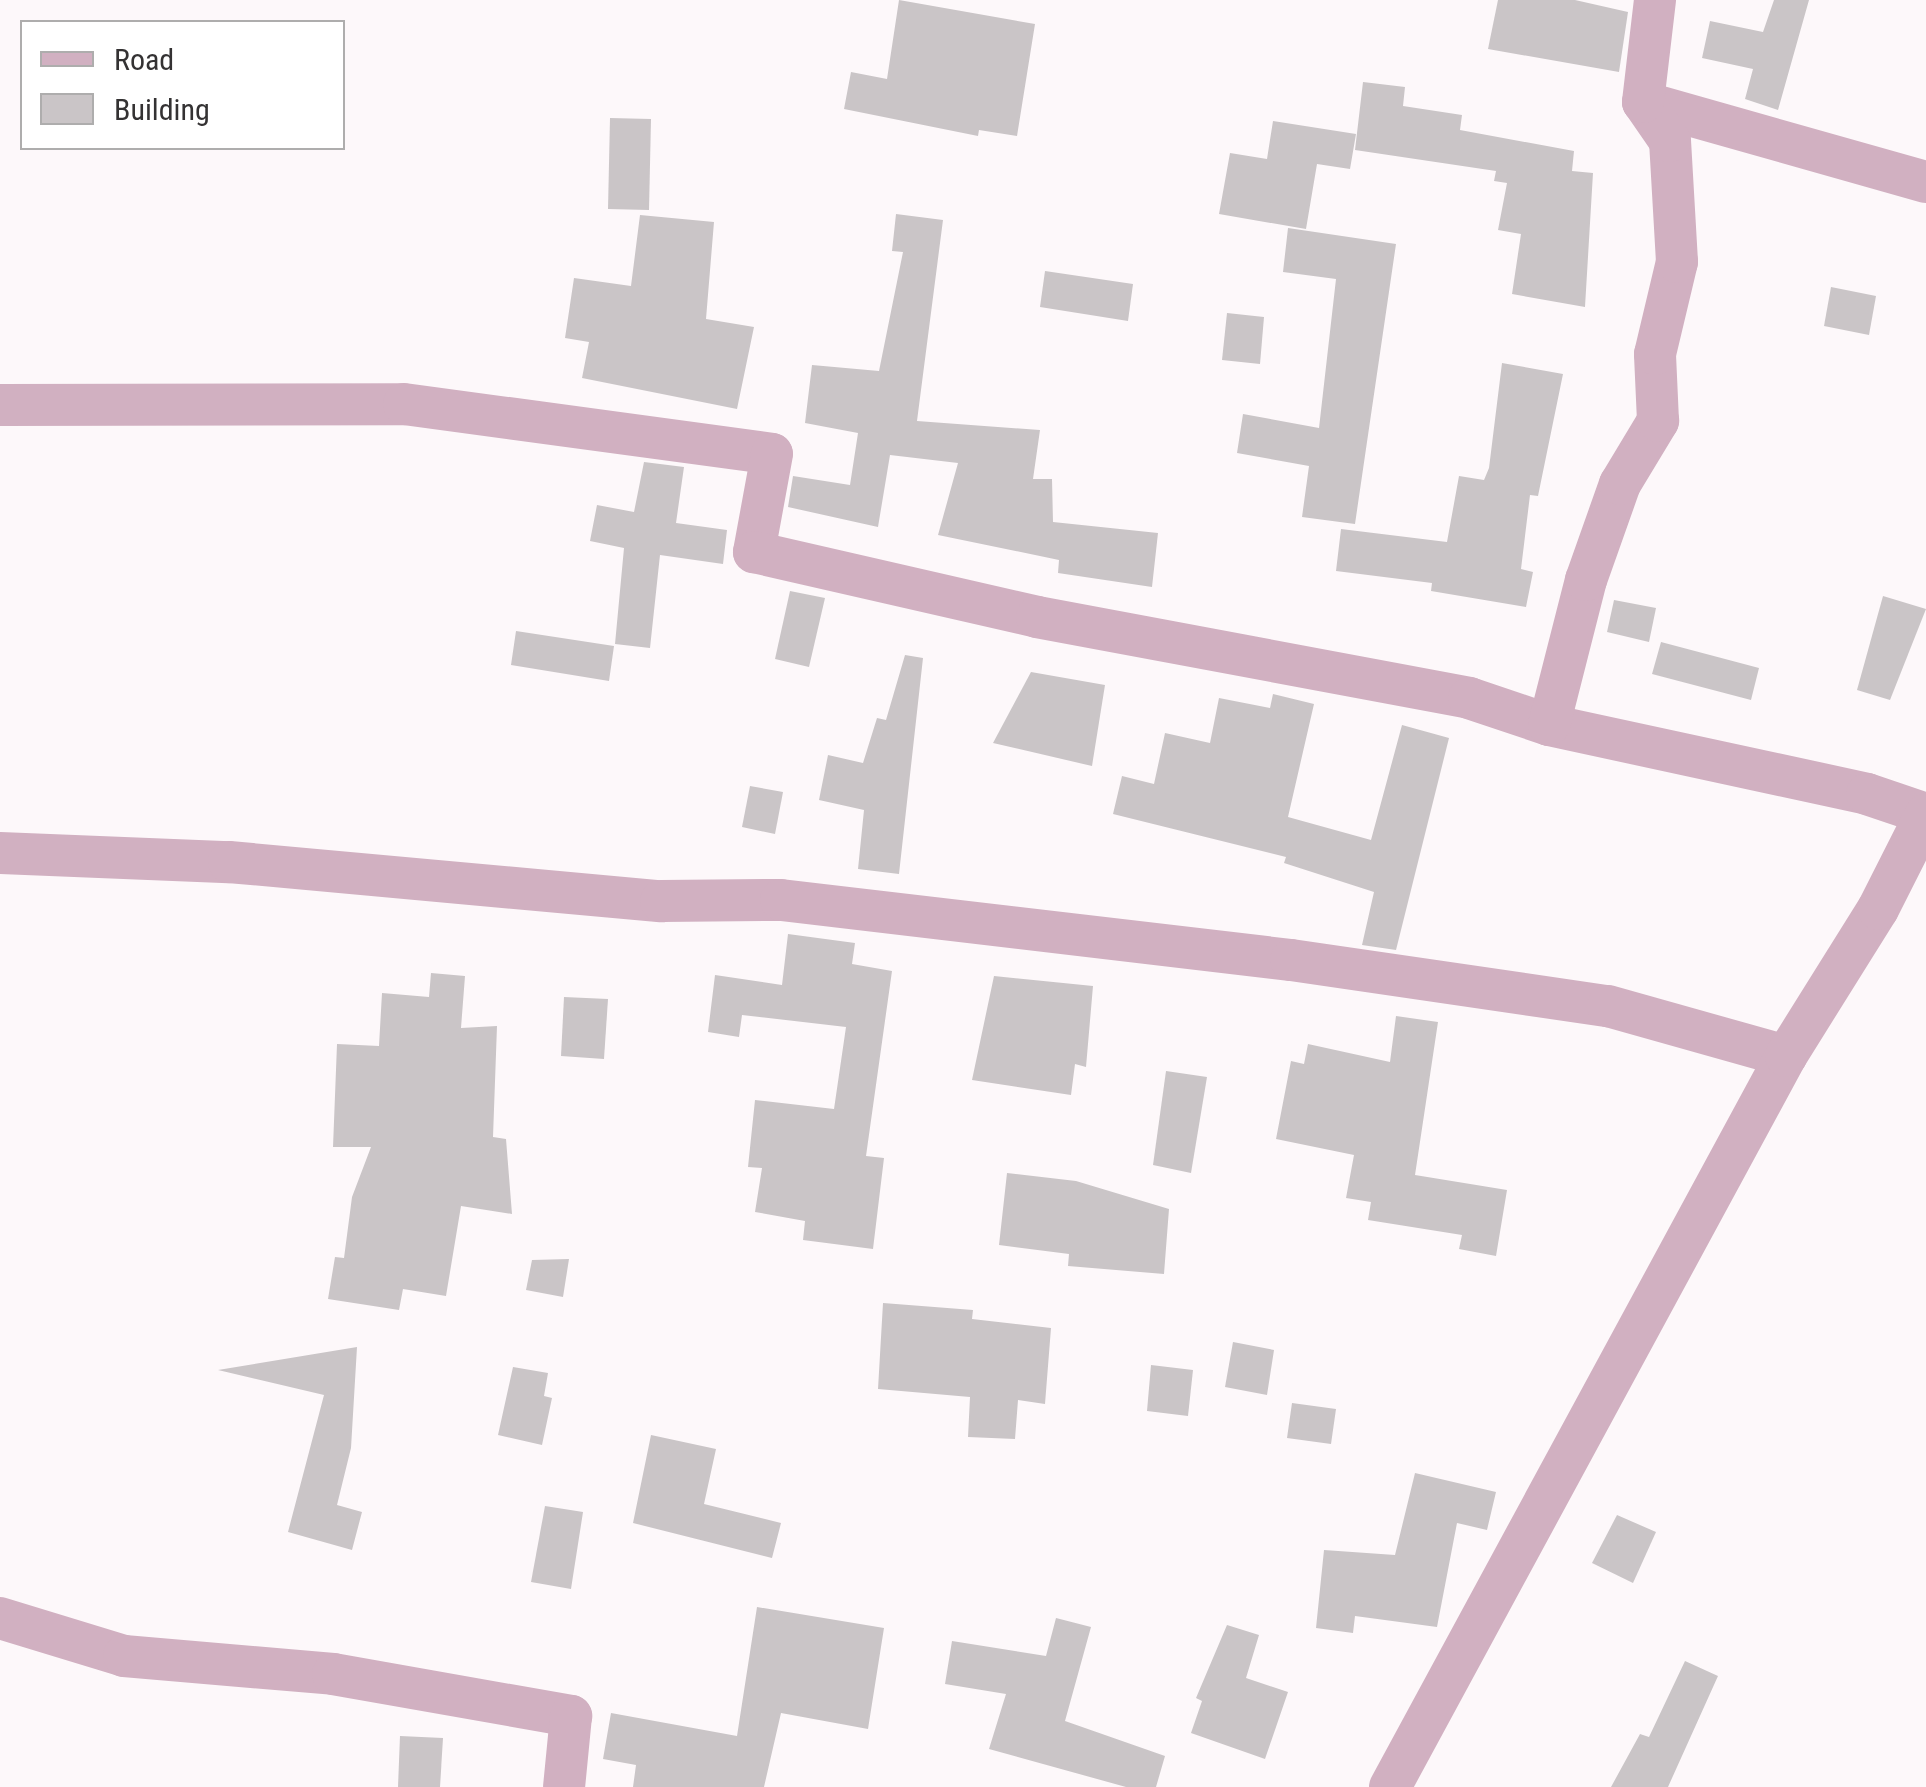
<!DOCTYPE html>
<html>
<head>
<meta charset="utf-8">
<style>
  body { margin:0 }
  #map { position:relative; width:1926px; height:1787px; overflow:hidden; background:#fdf8fa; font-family:"Roboto Condensed",sans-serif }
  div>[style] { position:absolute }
  .building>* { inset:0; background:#cac5c7 }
  .street>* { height:42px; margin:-21px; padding:0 21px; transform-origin:21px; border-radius:21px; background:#d1b0c1 }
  span { translate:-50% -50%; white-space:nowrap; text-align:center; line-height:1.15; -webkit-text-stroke:9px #fff; paint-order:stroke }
  .legend { position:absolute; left:20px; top:20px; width:325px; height:130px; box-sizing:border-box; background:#fff; border:2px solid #aeadad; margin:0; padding:12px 18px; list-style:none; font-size:30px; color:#343233 }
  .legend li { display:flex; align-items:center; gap:20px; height:50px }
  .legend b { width:50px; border:2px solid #aeadad }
</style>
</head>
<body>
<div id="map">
  <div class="building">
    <i style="clip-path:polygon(899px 0,1035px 24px,1017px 136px,979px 130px,978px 136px,844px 109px,851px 72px,887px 79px)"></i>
    <i style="clip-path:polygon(1498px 0,1575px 0,1628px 12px,1619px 72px,1488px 49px)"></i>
    <i style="clip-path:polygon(1774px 0,1809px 0,1778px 110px,1745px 99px,1753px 69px,1702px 58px,1710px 21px,1763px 32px)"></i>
    <i style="clip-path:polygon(1363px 82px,1405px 87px,1403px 106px,1462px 115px,1460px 130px,1574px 151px,1572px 171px,1593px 173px,1585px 307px,1512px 294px,1521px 234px,1498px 230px,1507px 183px,1494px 181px,1496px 171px,1355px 150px)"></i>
    <i style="clip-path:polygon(610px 118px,651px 119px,649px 210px,608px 209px)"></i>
    <i style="clip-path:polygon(1273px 121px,1356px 134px,1350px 169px,1317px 164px,1306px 229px,1219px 214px,1230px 153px,1267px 159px)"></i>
    <i style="clip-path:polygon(896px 214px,943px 220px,917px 421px,1040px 430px,1033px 479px,1052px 479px,1053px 522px,1158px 533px,1152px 587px,1058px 573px,1059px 560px,938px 535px,958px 463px,890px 455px,878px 527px,788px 507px,793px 476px,850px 485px,858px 433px,805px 423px,812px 365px,879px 371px,903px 252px,892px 251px)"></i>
    <i style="clip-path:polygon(640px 215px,714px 222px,706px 319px,754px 327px,737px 409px,582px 378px,589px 342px,565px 338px,574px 278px,631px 286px)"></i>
    <i style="clip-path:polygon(1288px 228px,1396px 244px,1355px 524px,1302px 517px,1309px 466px,1237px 453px,1243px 414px,1319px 428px,1336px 279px,1283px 272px)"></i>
    <i style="clip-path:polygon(1045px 271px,1133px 284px,1128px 321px,1040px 307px)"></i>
    <i style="clip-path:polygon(1831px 287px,1876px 296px,1869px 335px,1824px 326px)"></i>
    <i style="clip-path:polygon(1227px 313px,1264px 317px,1260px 364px,1222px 360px)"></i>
    <i style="clip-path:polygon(1502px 363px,1563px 374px,1538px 496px,1530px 495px,1521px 569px,1533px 572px,1526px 607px,1431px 591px,1432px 583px,1336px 571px,1341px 529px,1447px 542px,1459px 476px,1484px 480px,1489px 468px)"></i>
    <i style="clip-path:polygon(644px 462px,684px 467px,676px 523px,727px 530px,723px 564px,660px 555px,650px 648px,615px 644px,624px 548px,590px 541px,597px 505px,634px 512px)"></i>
    <i style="clip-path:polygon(790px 591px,825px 598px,809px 667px,775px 659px)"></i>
    <i style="clip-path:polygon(1883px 596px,1926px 609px,1890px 700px,1857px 690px)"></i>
    <i style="clip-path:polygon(1614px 600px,1656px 608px,1649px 642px,1607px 632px)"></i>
    <i style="clip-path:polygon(516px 631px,614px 646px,609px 681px,511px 665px)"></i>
    <i style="clip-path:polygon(1661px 642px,1759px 668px,1751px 700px,1652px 674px)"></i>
    <i style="clip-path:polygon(905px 655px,923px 658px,899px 874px,858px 869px,864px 810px,819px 800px,828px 755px,863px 763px,877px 718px,886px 720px)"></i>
    <i style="clip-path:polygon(1031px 672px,1105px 685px,1092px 766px,993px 743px)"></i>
    <i style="clip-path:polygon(1273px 694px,1314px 704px,1288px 817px,1371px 840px,1402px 725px,1449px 738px,1396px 950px,1362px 945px,1374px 892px,1284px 863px,1286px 857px,1113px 814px,1122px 776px,1154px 784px,1165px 733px,1210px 743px,1219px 698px,1270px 708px)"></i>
    <i style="clip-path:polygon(750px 786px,783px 792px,775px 834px,742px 827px)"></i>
    <i style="clip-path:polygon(788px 934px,855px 943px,852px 964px,892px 971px,866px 1156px,884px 1158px,873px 1249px,803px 1240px,805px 1221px,755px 1212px,762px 1168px,748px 1167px,755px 1100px,834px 1109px,846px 1027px,742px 1015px,739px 1037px,708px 1032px,715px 975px,782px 985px)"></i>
    <i style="clip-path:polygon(431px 973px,465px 976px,461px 1028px,497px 1026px,493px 1137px,506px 1139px,512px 1214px,461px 1206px,446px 1296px,403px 1289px,399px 1310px,328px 1299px,335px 1257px,344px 1258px,352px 1197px,371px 1147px,333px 1147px,337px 1044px,379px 1046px,382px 993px,429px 997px)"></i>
    <i style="clip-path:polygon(994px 976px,1093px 986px,1086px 1067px,1075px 1064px,1071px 1095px,972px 1080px)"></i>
    <i style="clip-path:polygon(564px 997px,608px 999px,604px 1059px,561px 1056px)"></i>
    <i style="clip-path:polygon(1396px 1016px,1438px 1022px,1415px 1175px,1507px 1190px,1496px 1256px,1459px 1249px,1462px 1235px,1368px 1220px,1371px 1202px,1346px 1198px,1354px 1155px,1276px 1139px,1291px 1061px,1304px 1064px,1308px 1044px,1390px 1062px)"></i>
    <i style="clip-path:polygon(1166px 1071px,1207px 1077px,1191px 1173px,1153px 1165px)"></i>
    <i style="clip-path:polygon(1007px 1173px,1076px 1181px,1169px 1209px,1164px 1274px,1068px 1266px,1069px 1254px,999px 1245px)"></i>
    <i style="clip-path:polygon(569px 1259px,563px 1297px,526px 1290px,532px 1260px)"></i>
    <i style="clip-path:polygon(883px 1303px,973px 1310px,972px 1319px,1051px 1328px,1045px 1404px,1018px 1400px,1015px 1439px,968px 1437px,970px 1397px,878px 1389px)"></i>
    <i style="clip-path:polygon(1233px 1342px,1274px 1350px,1267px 1395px,1225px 1387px)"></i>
    <i style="clip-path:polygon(357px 1347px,351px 1448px,337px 1505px,362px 1512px,352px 1550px,288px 1532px,324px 1395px,218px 1370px)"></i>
    <i style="clip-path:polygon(1151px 1365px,1193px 1370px,1188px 1416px,1147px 1411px)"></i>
    <i style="clip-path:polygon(513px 1367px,548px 1373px,544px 1396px,552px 1398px,542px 1445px,498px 1435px)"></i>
    <i style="clip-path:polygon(1292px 1403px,1336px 1409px,1331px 1444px,1287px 1438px)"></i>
    <i style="clip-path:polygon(651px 1435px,716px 1449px,704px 1504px,781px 1523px,772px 1558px,633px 1523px)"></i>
    <i style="clip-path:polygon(1415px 1473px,1496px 1492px,1487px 1530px,1457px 1523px,1437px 1627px,1355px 1616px,1353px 1633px,1316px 1628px,1324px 1550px,1395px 1555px)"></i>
    <i style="clip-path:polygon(545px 1506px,583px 1512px,571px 1589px,531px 1582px)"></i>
    <i style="clip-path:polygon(1617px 1515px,1656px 1532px,1633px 1583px,1592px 1563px)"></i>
    <i style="clip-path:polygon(757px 1607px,884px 1628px,868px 1729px,781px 1713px,764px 1787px,633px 1787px,636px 1765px,603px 1759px,611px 1713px,737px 1736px)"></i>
    <i style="clip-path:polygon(1056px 1618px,1091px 1627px,1065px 1721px,1165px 1756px,1156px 1787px,1126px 1787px,989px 1749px,1006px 1694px,945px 1684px,952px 1641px,1046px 1656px)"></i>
    <i style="clip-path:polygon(1227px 1625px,1259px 1635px,1246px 1678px,1288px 1692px,1265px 1759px,1191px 1733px,1202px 1701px,1196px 1698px)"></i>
    <i style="clip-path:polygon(1685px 1661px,1718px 1676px,1668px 1787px,1611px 1787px,1640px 1734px,1649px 1737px)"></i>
    <i style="clip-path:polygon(400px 1736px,443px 1738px,440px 1787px,398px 1787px)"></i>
  </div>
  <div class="street">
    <i style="left:1643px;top:102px;width:294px;rotate:15.8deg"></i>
    <i style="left:0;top:405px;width:404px;rotate:-0.1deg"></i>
    <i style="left:404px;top:404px;width:371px;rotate:7.7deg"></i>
    <i style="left:772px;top:454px;width:100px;rotate:100.4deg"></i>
    <i style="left:754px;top:552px;width:290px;rotate:12.9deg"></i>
    <i style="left:1037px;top:617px;width:440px;rotate:10.6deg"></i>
    <i style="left:1469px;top:698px;width:84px;rotate:18.6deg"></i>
    <i style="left:1549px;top:725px;width:325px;rotate:12.2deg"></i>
    <i style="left:1867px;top:794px;width:62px;rotate:18.7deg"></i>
    <i style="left:1549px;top:725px;width:150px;rotate:-75.7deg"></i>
    <i style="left:1586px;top:580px;width:102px;rotate:-70.5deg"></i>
    <i style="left:1620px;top:484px;width:74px;rotate:-58.9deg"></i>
    <i style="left:1658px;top:421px;width:67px;rotate:-92.6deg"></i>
    <i style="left:1655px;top:354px;width:95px;rotate:-76.6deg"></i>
    <i style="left:1677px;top:262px;width:121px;rotate:-93.3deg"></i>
    <i style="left:1670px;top:141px;width:47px;rotate:-124.7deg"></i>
    <i style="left:1643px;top:102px;width:103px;rotate:-83.3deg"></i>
    <i style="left:0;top:853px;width:229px;rotate:2.3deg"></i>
    <i style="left:229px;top:862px;width:434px;rotate:5.2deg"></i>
    <i style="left:661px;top:901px;width:120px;rotate:-0.5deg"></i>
    <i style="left:781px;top:900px;width:514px;rotate:6.71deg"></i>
    <i style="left:1291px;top:960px;width:320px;rotate:8.3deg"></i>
    <i style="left:1608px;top:1006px;width:185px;rotate:15.7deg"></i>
    <i style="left:0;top:1618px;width:130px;rotate:17deg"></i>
    <i style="left:124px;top:1656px;width:210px;rotate:4.9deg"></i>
    <i style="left:333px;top:1674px;width:242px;rotate:10deg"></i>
    <i style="left:571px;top:1716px;width:71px;rotate:95.6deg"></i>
    <i style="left:1390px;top:1787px;width:831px;rotate:-61.55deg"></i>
    <i style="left:1786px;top:1056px;width:173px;rotate:-58deg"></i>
    <i style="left:1878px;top:909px;width:106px;rotate:-63.2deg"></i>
  </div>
  <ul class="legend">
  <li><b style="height:12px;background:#d1b0c1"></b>Road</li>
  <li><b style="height:28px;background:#cac5c7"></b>Building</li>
  </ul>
</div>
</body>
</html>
